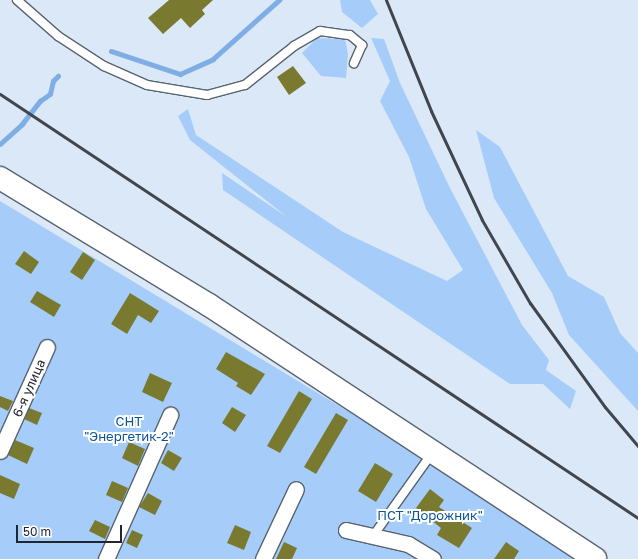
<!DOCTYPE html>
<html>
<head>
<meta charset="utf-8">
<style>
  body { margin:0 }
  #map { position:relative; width:638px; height:559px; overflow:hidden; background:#dbe8f7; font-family:"Golos Text",sans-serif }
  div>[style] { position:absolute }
  .green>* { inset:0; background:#a6cdf9 }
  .stream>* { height:4.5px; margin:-2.25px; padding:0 2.25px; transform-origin:2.25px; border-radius:2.25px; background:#7eaee5 }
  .building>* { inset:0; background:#7a7930 }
  .roads { filter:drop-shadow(1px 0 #586370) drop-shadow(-1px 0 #586370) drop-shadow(0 1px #586370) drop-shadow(0 -1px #586370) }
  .lane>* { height:8px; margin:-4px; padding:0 4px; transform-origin:4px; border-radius:4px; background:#fff }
  .street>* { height:15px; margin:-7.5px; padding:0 7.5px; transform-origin:7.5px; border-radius:7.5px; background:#fff }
  .secondary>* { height:22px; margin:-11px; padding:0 11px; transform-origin:11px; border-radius:11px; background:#fff }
  .rail>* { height:3px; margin:-1.5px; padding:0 1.5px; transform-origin:1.5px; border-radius:1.5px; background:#41464e }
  span { translate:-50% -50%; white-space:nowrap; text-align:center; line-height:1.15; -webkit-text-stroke:4px #fff; paint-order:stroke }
  .street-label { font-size:13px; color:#22262c }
  .park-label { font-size:13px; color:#0b5495 }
  .scale { position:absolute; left:16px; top:525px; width:106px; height:18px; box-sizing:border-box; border:2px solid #22262c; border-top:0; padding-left:5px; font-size:12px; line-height:14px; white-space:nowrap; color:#22262c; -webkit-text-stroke:3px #fff; paint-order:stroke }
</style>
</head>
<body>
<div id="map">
  <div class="green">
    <i style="clip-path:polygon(340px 0,370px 0,378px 14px,362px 28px,342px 12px)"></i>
    <i style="clip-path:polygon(317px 38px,345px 39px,348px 54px,346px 78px,321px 76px,302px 53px)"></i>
    <i style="clip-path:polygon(371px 38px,384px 39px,400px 83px,450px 188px,522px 325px,549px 360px,546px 370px,576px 391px,570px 409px,543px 384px,510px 384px,223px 190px,222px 173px,287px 217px,190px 140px,178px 116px,188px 109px,196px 135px,343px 232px,447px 281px,463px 270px,426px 209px,409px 157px,380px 101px,390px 81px)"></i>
    <i style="clip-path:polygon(476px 130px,500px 147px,568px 276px,604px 297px,620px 333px,638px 353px,638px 411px,569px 335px,552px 293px,494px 198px)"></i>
    <i style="clip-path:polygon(0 201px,417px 453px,575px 559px,0 559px)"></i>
  </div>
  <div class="stream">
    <i style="left:111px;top:51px;width:73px;rotate:18.4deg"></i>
    <i style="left:180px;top:74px;width:36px;rotate:-24deg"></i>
    <i style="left:213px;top:59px;width:89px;rotate:-41.8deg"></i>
    <i style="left:0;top:144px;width:30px;rotate:-42deg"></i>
    <i style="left:22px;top:124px;width:29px;rotate:-52deg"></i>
    <i style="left:40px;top:101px;width:12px;rotate:-35deg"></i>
    <i style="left:50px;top:94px;width:13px;rotate:-77deg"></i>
    <i style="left:53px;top:81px;width:7px;rotate:-45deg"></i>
  </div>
  <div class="building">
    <i style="clip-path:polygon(169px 0,213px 0,202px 10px,205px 14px,190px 28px,181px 18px,163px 34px,148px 18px)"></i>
    <i style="clip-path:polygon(293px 66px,306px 83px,289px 95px,277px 77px)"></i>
    <i style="clip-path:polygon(24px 251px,39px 262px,31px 274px,15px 264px)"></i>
    <i style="clip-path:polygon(83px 252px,95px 260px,82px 280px,70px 272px)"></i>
    <i style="clip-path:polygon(37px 291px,61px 305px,54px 317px,30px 302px)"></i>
    <i style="clip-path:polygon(130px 293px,159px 311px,151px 323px,138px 315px,127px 334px,111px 324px)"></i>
    <i style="clip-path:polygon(226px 352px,265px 374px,251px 395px,236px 386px,238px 383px,216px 369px)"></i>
    <i style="clip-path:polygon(150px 373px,172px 383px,163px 402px,142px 392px)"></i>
    <i style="clip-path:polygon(299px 391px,312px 399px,280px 453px,267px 446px)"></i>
    <i style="clip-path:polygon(0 396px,13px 401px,8px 411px,0 407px)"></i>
    <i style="clip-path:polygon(232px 407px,246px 415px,235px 432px,222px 423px)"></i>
    <i style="clip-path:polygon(29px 408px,42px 413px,37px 425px,24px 419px)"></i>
    <i style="clip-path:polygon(336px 413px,348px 420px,316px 474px,304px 467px)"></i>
    <i style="clip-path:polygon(15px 440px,34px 448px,27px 464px,8px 455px)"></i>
    <i style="clip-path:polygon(129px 442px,145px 449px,138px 466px,122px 458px)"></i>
    <i style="clip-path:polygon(168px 450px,182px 458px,174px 471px,161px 463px)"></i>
    <i style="clip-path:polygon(375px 463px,393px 474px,376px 502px,358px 491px)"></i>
    <i style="clip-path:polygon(0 475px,20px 484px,14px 499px,0 493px)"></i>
    <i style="clip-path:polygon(112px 481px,128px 488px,122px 502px,106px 495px)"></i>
    <i style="clip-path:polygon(430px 489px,444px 500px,439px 507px,472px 528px,459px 548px,437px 535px,441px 528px,416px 508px)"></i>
    <i style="clip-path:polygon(148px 493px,162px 501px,155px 515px,139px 507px)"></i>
    <i style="clip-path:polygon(95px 520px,110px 527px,105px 539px,89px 531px)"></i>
    <i style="clip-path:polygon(235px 525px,251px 532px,244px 550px,227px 543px)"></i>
    <i style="clip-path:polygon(132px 530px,143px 535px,137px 548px,126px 543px)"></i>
    <i style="clip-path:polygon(284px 542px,297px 548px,292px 559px,276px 559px)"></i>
    <i style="clip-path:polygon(506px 542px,519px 551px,514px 559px,494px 559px)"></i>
  </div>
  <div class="roads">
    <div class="lane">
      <i style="left:17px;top:0;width:55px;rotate:41.3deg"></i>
      <i style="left:58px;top:36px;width:55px;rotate:33.1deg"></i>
      <i style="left:104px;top:66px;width:47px;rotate:23.8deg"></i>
      <i style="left:147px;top:85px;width:61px;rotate:9.5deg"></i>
      <i style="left:207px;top:95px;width:39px;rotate:-15deg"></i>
      <i style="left:245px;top:85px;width:63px;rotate:-38.5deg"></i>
      <i style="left:294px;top:46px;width:30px;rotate:-30deg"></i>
      <i style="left:320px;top:31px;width:30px;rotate:8deg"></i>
      <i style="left:350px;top:35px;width:16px;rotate:40deg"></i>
      <i style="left:362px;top:45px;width:20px;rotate:114deg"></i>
      <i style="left:373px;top:536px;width:103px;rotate:-54.5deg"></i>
    </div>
    <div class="street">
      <i style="left:0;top:451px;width:114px;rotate:-65.7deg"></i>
      <i style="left:346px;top:530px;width:64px;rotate:12.7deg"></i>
      <i style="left:408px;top:544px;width:29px;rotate:31deg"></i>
      <i style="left:106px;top:559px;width:158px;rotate:-66deg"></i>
      <i style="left:263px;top:559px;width:77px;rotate:-64.8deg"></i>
    </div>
    <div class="secondary">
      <i style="left:0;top:178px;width:245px;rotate:31.3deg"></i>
      <i style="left:209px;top:305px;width:462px;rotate:33.3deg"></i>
    </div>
  </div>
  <div class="rail">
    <i style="left:386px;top:0;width:120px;rotate:67.9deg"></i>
    <i style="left:431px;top:111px;width:120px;rotate:64.9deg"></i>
    <i style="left:482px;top:220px;width:96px;rotate:60deg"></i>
    <i style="left:530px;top:303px;width:128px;rotate:54.2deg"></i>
    <i style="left:605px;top:407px;width:51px;rotate:49.8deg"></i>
    <i style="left:0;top:94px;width:766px;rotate:33.61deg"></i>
  </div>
  <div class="street-label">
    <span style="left:29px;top:388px;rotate:-66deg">6-я улица</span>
  </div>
  <div class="park-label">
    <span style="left:129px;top:429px">СHТ<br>"Энергетик-2"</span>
    <span style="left:430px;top:515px">ПСТ "Дорожник"</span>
  </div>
  <div class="scale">50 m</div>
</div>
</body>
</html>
